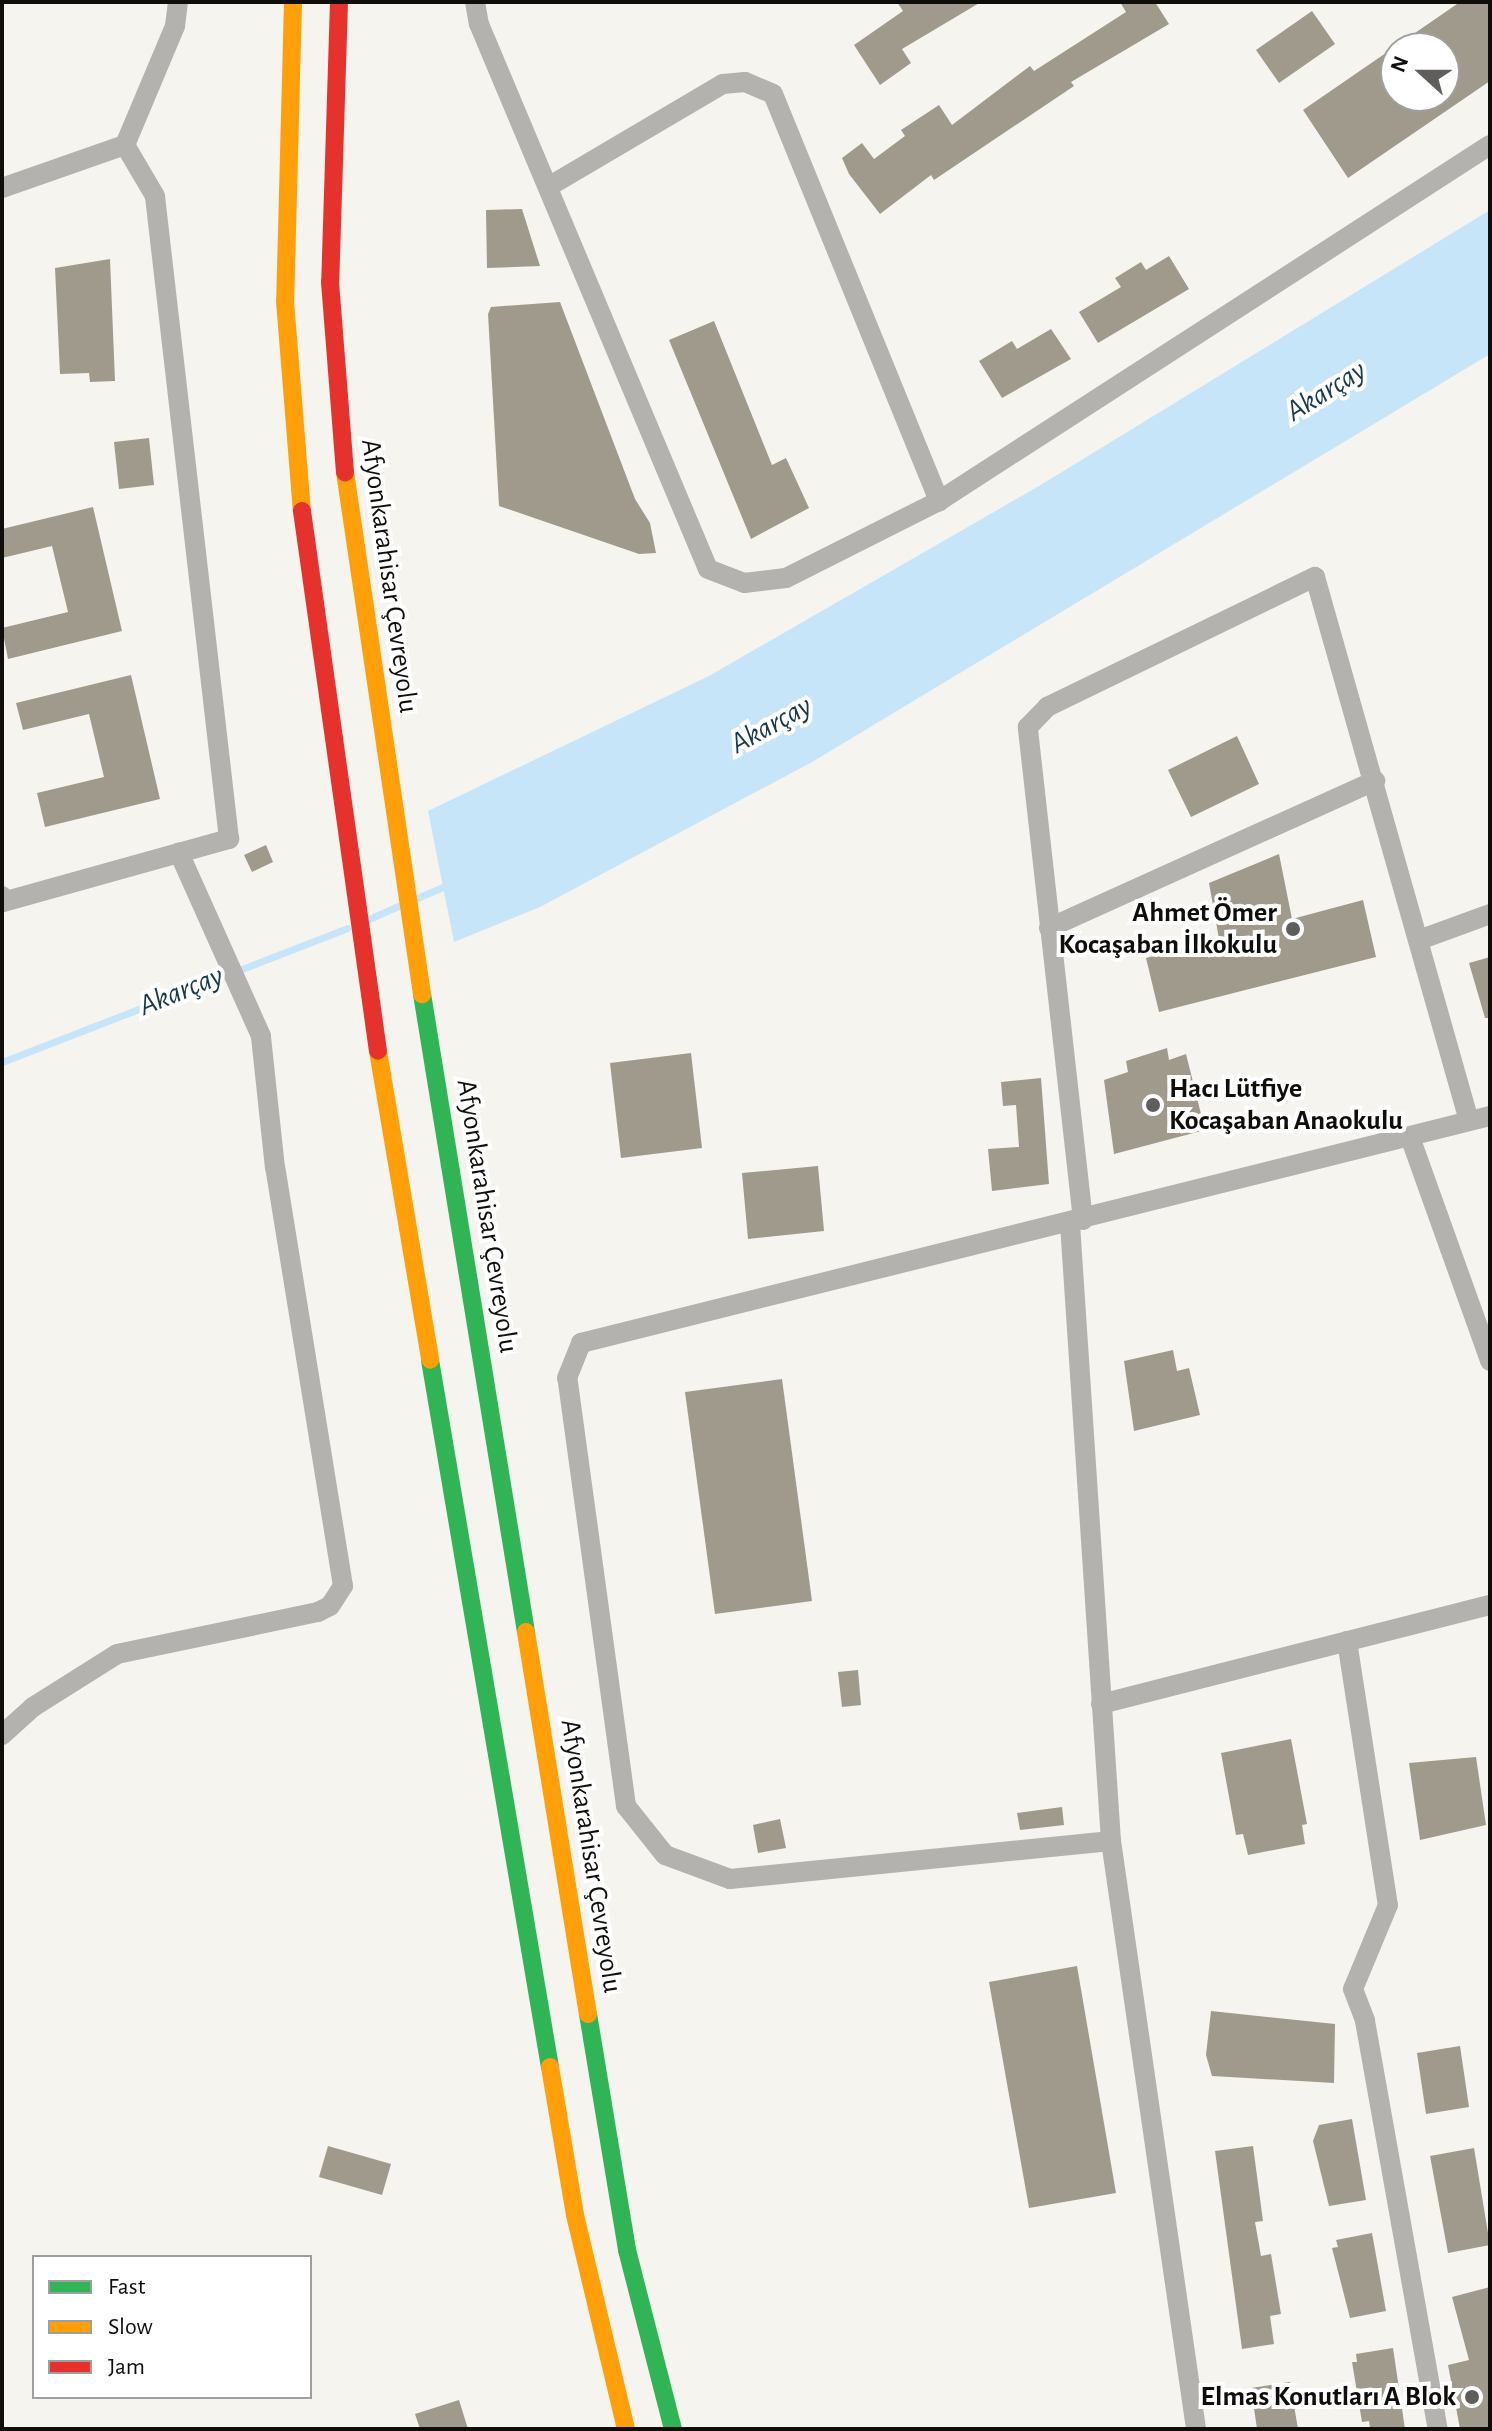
<!DOCTYPE html>
<html>
<head>
<meta charset="utf-8">
<style>
  body { margin:0 }
  #map { position:relative; width:1492px; height:2431px; overflow:hidden; background:#f5f4ee; font-family:"Alegreya Sans",sans-serif }
  div>[style] { position:absolute }
  .water>* { inset:0; background:#c6e5f8 }
  .stream>* { height:7px; margin:-3.5px; padding:0 3.5px; transform-origin:3.5px; border-radius:3.5px; background:#c6e5f8 }
  .building>* { inset:0; background:#a09a8d }
  .street>* { height:20px; margin:-10px; padding:0 10px; transform-origin:10px; border-radius:10px; background:#b3b2ae }
  .fast>* { height:18px; margin:-9px; padding:0 9px; transform-origin:9px; border-radius:9px; background:#30b455 }
  .slow>* { height:18px; margin:-9px; padding:0 9px; transform-origin:9px; border-radius:9px; background:#ff9f0a }
  .jam>* { height:18px; margin:-9px; padding:0 9px; transform-origin:9px; border-radius:9px; background:#e5322d }
  .dots>* { width:22px; height:22px; translate:-50% -50%; box-sizing:border-box; border:4px solid #fff; border-radius:50% }
  span { translate:-50% -50%; white-space:nowrap; text-align:center; line-height:1.15; -webkit-text-stroke:8px #fff; paint-order:stroke }
  .street-label { font-size:28px; color:#0f0e0b }
  .poi-label { font-size:28px; color:#0f0e0b; font-weight:700 }
  .right { translate:-100% -50%; text-align:right }
  .left { translate:0 -50%; text-align:left }
  .water-label { font-size:30px; color:#183a4e; font-style:italic }
  .frame { position:absolute; inset:0; border:4px solid #0f0e0b; pointer-events:none }
  .legend { position:absolute; left:32px; top:2255px; width:280px; height:144px; box-sizing:border-box; background:#fff; border:2px solid #9f9f9d; margin:0; padding:10px 14px; list-style:none; font-size:24px; color:#0f0e0b }
  .legend li { display:flex; align-items:center; gap:16px; height:40px }
  .legend b { width:40px; border:2px solid #9f9f9d }
  .north { position:absolute; left:1380px; top:32px; width:80px; height:80px; box-sizing:border-box; background:#fff; border:2px solid #9f9f9d; border-radius:50%; rotate:291deg; font-size:22px; font-weight:700; line-height:32px; text-align:center; color:#0f0e0b }
  .north::after { content:''; display:block; margin:auto; width:28px; height:36px; background:#605e5a; clip-path:polygon(50% 0,100% 100%,50% 72%,0 100%) }
</style>
</head>
<body>
<div id="map">
  <div class="water">
    <i style="clip-path:polygon(1490px 210px,1490px 354px,812px 762px,540px 907px,454px 942px,428px 811px,709px 676px,1039px 486px)"></i>
  </div>
  <div class="stream">
    <i style="left:417px;top:898px;width:36px;rotate:-23deg"></i>
    <i style="left:369px;top:919px;width:32px;rotate:-24deg"></i>
    <i style="left:2px;top:1062px;width:370px;rotate:-21.2deg"></i>
  </div>
  <div class="building">
    <i style="clip-path:polygon(897px 2px,981px 2px,902px 49px,911px 63px,880px 85px,854px 45px,903px 11px)"></i>
    <i style="clip-path:polygon(1120px 2px,1155px 2px,1169px 24px,1071px 82px,1074px 86px,934px 180px,931px 175px,880px 214px,849px 174px,842px 158px,862px 143px,874px 159px,905px 136px,901px 130px,939px 105px,952px 125px,1030px 66px,1034px 71px,1126px 12px)"></i>
    <i style="clip-path:polygon(evenodd,1460px 2px,1490px 2px,1490px 81px,1348px 178px,1303px 110px,1460px 2px,1396px 48px,1444px 48px,1444px 96px,1396px 96px,1396px 48px)"></i>
    <i style="clip-path:polygon(1312px 11px,1335px 44px,1279px 83px,1256px 50px)"></i>
    <i style="clip-path:polygon(522px 209px,540px 266px,487px 268px,486px 210px)"></i>
    <i style="clip-path:polygon(1169px 256px,1189px 289px,1098px 343px,1079px 312px,1121px 287px,1115px 278px,1141px 262px,1146px 270px)"></i>
    <i style="clip-path:polygon(110px 259px,115px 381px,90px 382px,89px 373px,60px 374px,55px 268px)"></i>
    <i style="clip-path:polygon(560px 302px,635px 499px,650px 523px,656px 553px,639px 554px,499px 506px,488px 314px,491px 307px)"></i>
    <i style="clip-path:polygon(714px 321px,772px 465px,786px 458px,809px 508px,751px 539px,669px 340px)"></i>
    <i style="clip-path:polygon(1051px 329px,1071px 359px,1002px 398px,979px 361px,1012px 341px,1017px 349px)"></i>
    <i style="clip-path:polygon(149px 438px,154px 485px,119px 489px,114px 442px)"></i>
    <i style="clip-path:polygon(93px 507px,122px 631px,8px 659px,2px 628px,68px 612px,52px 546px,2px 558px,2px 529px)"></i>
    <i style="clip-path:polygon(131px 675px,160px 799px,45px 827px,37px 793px,104px 777px,89px 714px,23px 730px,16px 703px)"></i>
    <i style="clip-path:polygon(1237px 736px,1259px 784px,1191px 817px,1168px 770px)"></i>
    <i style="clip-path:polygon(266px 845px,273px 862px,252px 872px,244px 855px)"></i>
    <i style="clip-path:polygon(1279px 854px,1292px 919px,1363px 900px,1376px 957px,1159px 1012px,1146px 958px,1219px 939px,1209px 883px)"></i>
    <i style="clip-path:polygon(1490px 957px,1490px 1018px,1485px 1018px,1469px 963px)"></i>
    <i style="clip-path:polygon(1167px 1048px,1169px 1060px,1186px 1054px,1205px 1130px,1114px 1154px,1104px 1080px,1128px 1072px,1126px 1061px)"></i>
    <i style="clip-path:polygon(691px 1053px,702px 1148px,621px 1158px,610px 1063px)"></i>
    <i style="clip-path:polygon(1041px 1078px,1049px 1184px,992px 1191px,988px 1149px,1019px 1147px,1016px 1105px,1003px 1106px,1001px 1082px)"></i>
    <i style="clip-path:polygon(818px 1166px,824px 1231px,748px 1239px,742px 1173px)"></i>
    <i style="clip-path:polygon(1173px 1350px,1177px 1371px,1189px 1368px,1200px 1415px,1134px 1431px,1124px 1361px)"></i>
    <i style="clip-path:polygon(782px 1379px,812px 1601px,715px 1614px,685px 1392px)"></i>
    <i style="clip-path:polygon(858px 1670px,861px 1705px,842px 1707px,838px 1672px)"></i>
    <i style="clip-path:polygon(1291px 1739px,1307px 1824px,1302px 1825px,1305px 1844px,1248px 1855px,1243px 1834px,1236px 1835px,1221px 1753px)"></i>
    <i style="clip-path:polygon(1476px 1757px,1486px 1825px,1420px 1840px,1409px 1763px)"></i>
    <i style="clip-path:polygon(1062px 1807px,1064px 1825px,1020px 1830px,1017px 1813px)"></i>
    <i style="clip-path:polygon(780px 1819px,786px 1848px,758px 1853px,753px 1825px)"></i>
    <i style="clip-path:polygon(1077px 1966px,1116px 2193px,1029px 2208px,989px 1982px)"></i>
    <i style="clip-path:polygon(1211px 2011px,1335px 2024px,1334px 2083px,1212px 2076px,1206px 2055px)"></i>
    <i style="clip-path:polygon(1460px 2046px,1469px 2107px,1426px 2114px,1417px 2053px)"></i>
    <i style="clip-path:polygon(1352px 2119px,1366px 2200px,1329px 2206px,1313px 2141px,1319px 2125px)"></i>
    <i style="clip-path:polygon(328px 2146px,391px 2164px,382px 2195px,319px 2177px)"></i>
    <i style="clip-path:polygon(1253px 2146px,1263px 2221px,1255px 2222px,1261px 2256px,1271px 2254px,1281px 2314px,1270px 2316px,1274px 2344px,1242px 2349px,1215px 2151px)"></i>
    <i style="clip-path:polygon(1474px 2148px,1490px 2245px,1448px 2253px,1430px 2156px)"></i>
    <i style="clip-path:polygon(1372px 2233px,1386px 2311px,1350px 2318px,1332px 2248px,1338px 2247px,1336px 2240px)"></i>
    <i style="clip-path:polygon(1490px 2287px,1490px 2429px,1460px 2429px,1448px 2365px,1469px 2360px,1452px 2297px)"></i>
    <i style="clip-path:polygon(1393px 2348px,1405px 2429px,1370px 2429px,1369px 2421px,1362px 2422px,1352px 2362px,1357px 2362px,1356px 2354px)"></i>
    <i style="clip-path:polygon(1290px 2382px,1298px 2429px,1257px 2429px,1251px 2388px)"></i>
    <i style="clip-path:polygon(459px 2400px,468px 2429px,420px 2429px,415px 2414px)"></i>
  </div>
  <div class="street">
    <i style="left:475px;top:2px;width:22px;rotate:80deg"></i>
    <i style="left:479px;top:24px;width:591px;rotate:67.21deg"></i>
    <i style="left:708px;top:569px;width:39px;rotate:21deg"></i>
    <i style="left:744px;top:583px;width:42px;rotate:-6.8deg"></i>
    <i style="left:786px;top:578px;width:171px;rotate:-26.7deg"></i>
    <i style="left:939px;top:501px;width:656px;rotate:-32.87deg"></i>
    <i style="left:548px;top:187px;width:203px;rotate:-30.5deg"></i>
    <i style="left:723px;top:84px;width:22px;rotate:-5deg"></i>
    <i style="left:745px;top:82px;width:30px;rotate:23deg"></i>
    <i style="left:773px;top:94px;width:440px;rotate:67.8deg"></i>
    <i style="left:2px;top:188px;width:130px;rotate:-19.3deg"></i>
    <i style="left:125px;top:145px;width:129px;rotate:-67.2deg"></i>
    <i style="left:175px;top:26px;width:24px;rotate:-83deg"></i>
    <i style="left:2px;top:896px;width:6px;rotate:81deg"></i>
    <i style="left:3px;top:902px;width:235px;rotate:-15.6deg"></i>
    <i style="left:229px;top:839px;width:647px;rotate:-96.57deg"></i>
    <i style="left:155px;top:196px;width:59px;rotate:-120.5deg"></i>
    <i style="left:1049px;top:928px;width:358px;rotate:-24.3deg"></i>
    <i style="left:1419px;top:940px;width:76px;rotate:-20.1deg"></i>
    <i style="left:1410px;top:1137px;width:238px;rotate:70.3deg"></i>
    <i style="left:1083px;top:1220px;width:496px;rotate:-96.4deg"></i>
    <i style="left:1028px;top:727px;width:28px;rotate:-46deg"></i>
    <i style="left:1047px;top:707px;width:298px;rotate:-25.9deg"></i>
    <i style="left:1315px;top:577px;width:565px;rotate:74.19deg"></i>
    <i style="left:1070px;top:1224px;width:618px;rotate:86.2deg"></i>
    <i style="left:1111px;top:1841px;width:594px;rotate:81.77deg"></i>
    <i style="left:1347px;top:1641px;width:267px;rotate:81.2deg"></i>
    <i style="left:1388px;top:1905px;width:91px;rotate:112.6deg"></i>
    <i style="left:1353px;top:1989px;width:34px;rotate:69deg"></i>
    <i style="left:1365px;top:2021px;width:414px;rotate:79.9deg"></i>
    <i style="left:1101px;top:1704px;width:401px;rotate:-14.3deg"></i>
    <i style="left:2px;top:1735px;width:42px;rotate:-42.1deg"></i>
    <i style="left:33px;top:1707px;width:99px;rotate:-32.2deg"></i>
    <i style="left:117px;top:1654px;width:205px;rotate:-11.8deg"></i>
    <i style="left:318px;top:1612px;width:13px;rotate:-27deg"></i>
    <i style="left:330px;top:1606px;width:24px;rotate:-57deg"></i>
    <i style="left:343px;top:1586px;width:423px;rotate:-99.2deg"></i>
    <i style="left:275px;top:1168px;width:133px;rotate:-96.1deg"></i>
    <i style="left:261px;top:1036px;width:201px;rotate:-114.1deg"></i>
    <i style="left:1111px;top:1841px;width:383px;rotate:174.3deg"></i>
    <i style="left:730px;top:1879px;width:69px;rotate:-159.7deg"></i>
    <i style="left:665px;top:1855px;width:63px;rotate:-128.5deg"></i>
    <i style="left:626px;top:1806px;width:432px;rotate:-97.8deg"></i>
    <i style="left:567px;top:1378px;width:38px;rotate:-68deg"></i>
    <i style="left:581px;top:1343px;width:937px;rotate:-14.02deg"></i>
  </div>
  <div class="fast">
    <i style="left:422px;top:994px;width:646px;rotate:80.74deg"></i>
    <i style="left:430px;top:1360px;width:717px;rotate:80.37deg"></i>
    <i style="left:588px;top:2014px;width:239px;rotate:80.6deg"></i>
    <i style="left:627px;top:2250px;width:185px;rotate:75.6deg"></i>
  </div>
  <div class="slow">
    <i style="left:293px;top:2px;width:299px;rotate:91.5deg"></i>
    <i style="left:285px;top:301px;width:211px;rotate:85.4deg"></i>
    <i style="left:345px;top:472px;width:528px;rotate:81.61deg"></i>
    <i style="left:378px;top:1051px;width:313px;rotate:80.4deg"></i>
    <i style="left:526px;top:1632px;width:387px;rotate:80.8deg"></i>
    <i style="left:550px;top:2067px;width:150px;rotate:80.4deg"></i>
    <i style="left:575px;top:2215px;width:220px;rotate:76.6deg"></i>
  </div>
  <div class="jam">
    <i style="left:339px;top:2px;width:280px;rotate:91.8deg"></i>
    <i style="left:330px;top:282px;width:191px;rotate:85.5deg"></i>
    <i style="left:302px;top:511px;width:545px;rotate:81.99deg"></i>
  </div>
  <div class="dots">
    <i style="left:1293px;top:929px;background:#605e5a"></i>
    <i style="left:1153px;top:1105px;background:#605e5a"></i>
    <i style="left:1472px;top:2397px;background:#605e5a"></i>
  </div>
  <div class="street-label">
    <span style="left:389px;top:576px;rotate:82deg">Afyonkarahisar Çevreyolu</span>
    <span style="left:487px;top:1216px;rotate:81deg">Afyonkarahisar Çevreyolu</span>
    <span style="left:591px;top:1856px;rotate:81deg">Afyonkarahisar Çevreyolu</span>
  </div>
  <div class="poi-label">
    <span class="right" style="left:1277px;top:929px">Ahmet Ömer<br>Kocaşaban İlkokulu</span>
    <span class="left" style="left:1169px;top:1105px">Hacı Lütfiye<br>Kocaşaban Anaokulu</span>
    <span class="right" style="left:1456px;top:2397px">Elmas Konutları A Blok</span>
  </div>
  <div class="water-label">
    <span style="left:1326px;top:391px;rotate:-32deg">Akarçay</span>
    <span style="left:771px;top:725px;rotate:-29deg">Akarçay</span>
    <span style="left:181px;top:991px;rotate:-22deg">Akarçay</span>
  </div>
  <div class="frame"></div>
  <ul class="legend">
  <li><b style="height:10px;background:#30b455"></b>Fast</li>
  <li><b style="height:10px;background:#ff9f0a"></b>Slow</li>
  <li><b style="height:10px;background:#e5322d"></b>Jam</li>
  </ul>
  <div class="north">N</div>
</div>
</body>
</html>
